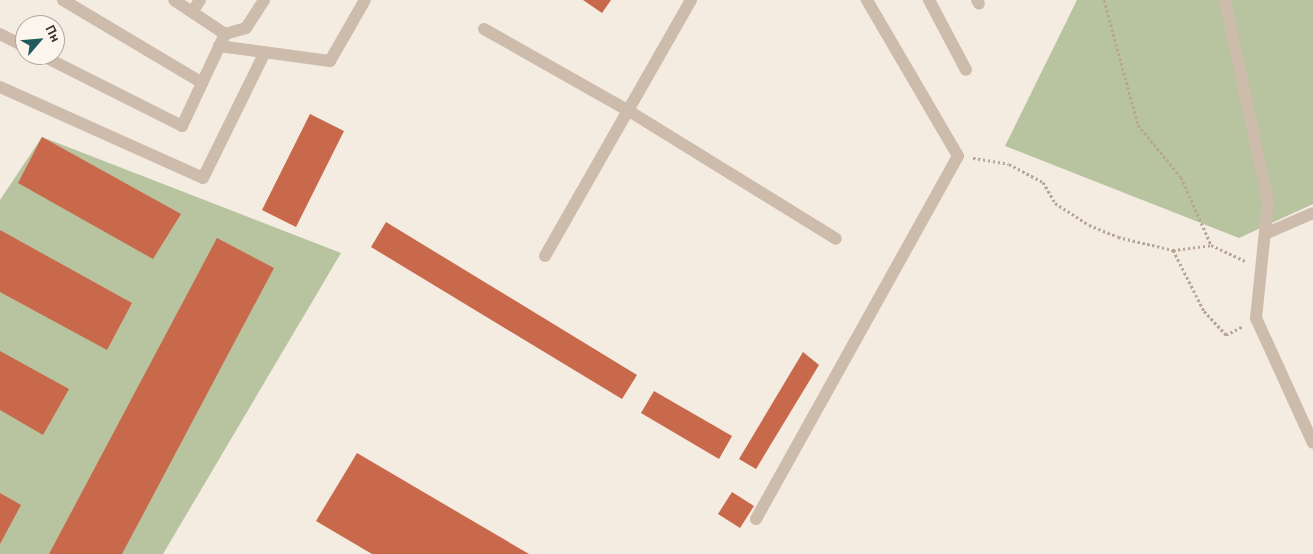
<!DOCTYPE html>
<html>
<head>
<meta charset="utf-8">
<style>
  body { margin:0 }
  #map { position:relative; width:1313px; height:554px; overflow:hidden; background:#f4ebe1; font-family:"Alegreya Sans",sans-serif }
  div>[style] { position:absolute }
  .green>* { inset:0; background:#b8c4a0 }
  .building>* { inset:0; background:#c8694b }
  .path>* { height:3px; margin-top:-1.5px; transform-origin:0; background:repeating-linear-gradient(90deg,#b9a596 0 2.5px,transparent 0 5px) }
  .minor>* { height:12px; margin:-6px; padding:0 6px; transform-origin:6px; border-radius:6px; background:#cdbbac }
  span { translate:-50% -50%; white-space:nowrap; text-align:center; line-height:1.15; -webkit-text-stroke:5px #fbf5ee; paint-order:stroke }
  .north { position:absolute; left:15px; top:15px; width:50px; height:50px; box-sizing:border-box; background:#fbf5ee; border:1px solid #aea6a0; border-radius:50%; rotate:63deg; font-size:14px; font-weight:700; line-height:20px; text-align:center; color:#3b302b }
  .north::after { content:''; display:block; margin:auto; width:18px; height:22px; background:#1f5a5e; clip-path:polygon(50% 0,100% 100%,50% 72%,0 100%) }
</style>
</head>
<body>
<div id="map">
  <div class="green">
    <i style="clip-path:polygon(1077px 0,1313px 0,1313px 204px,1239px 238px,1005px 146px)"></i>
    <i style="clip-path:polygon(42px 137px,341px 253px,163px 554px,0 554px,0 200px)"></i>
  </div>
  <div class="building">
    <i style="clip-path:polygon(583px 0,611px 0,602px 13px)"></i>
    <i style="clip-path:polygon(310px 114px,344px 131px,296px 227px,262px 210px)"></i>
    <i style="clip-path:polygon(42px 137px,181px 214px,153px 259px,18px 183px)"></i>
    <i style="clip-path:polygon(386px 222px,637px 375px,622px 399px,371px 247px)"></i>
    <i style="clip-path:polygon(0 230px,132px 303px,107px 350px,0 292px)"></i>
    <i style="clip-path:polygon(217px 238px,274px 268px,122px 554px,49px 554px)"></i>
    <i style="clip-path:polygon(0 351px,69px 389px,43px 435px,0 410px)"></i>
    <i style="clip-path:polygon(803px 352px,819px 365px,756px 469px,739px 459px)"></i>
    <i style="clip-path:polygon(654px 391px,732px 436px,719px 459px,641px 413px)"></i>
    <i style="clip-path:polygon(357px 453px,529px 554px,372px 554px,316px 521px)"></i>
    <i style="clip-path:polygon(732px 492px,754px 506px,740px 528px,718px 514px)"></i>
    <i style="clip-path:polygon(0 493px,21px 505px,0 544px)"></i>
  </div>
  <div class="path">
    <i style="left:1104px;top:0;width:130px;rotate:74.8deg"></i>
    <i style="left:1138px;top:125px;width:67px;rotate:50.4deg"></i>
    <i style="left:1181px;top:177px;width:74px;rotate:66.2deg"></i>
    <i style="left:1211px;top:245px;width:38px;rotate:25deg"></i>
    <i style="left:973px;top:158px;width:36px;rotate:9deg"></i>
    <i style="left:1009px;top:164px;width:38px;rotate:28deg"></i>
    <i style="left:1043px;top:182px;width:24px;rotate:60deg"></i>
    <i style="left:1055px;top:203px;width:40px;rotate:32.9deg"></i>
    <i style="left:1089px;top:225px;width:31px;rotate:22deg"></i>
    <i style="left:1118px;top:237px;width:57px;rotate:13.3deg"></i>
    <i style="left:1173px;top:250px;width:68px;rotate:63.1deg"></i>
    <i style="left:1204px;top:311px;width:33px;rotate:47deg"></i>
    <i style="left:1226px;top:335px;width:19px;rotate:-28deg"></i>
    <i style="left:1173px;top:250px;width:38px;rotate:-7deg"></i>
  </div>
  <div class="minor">
    <i style="left:63px;top:0;width:162px;rotate:30.8deg"></i>
    <i style="left:929px;top:0;width:79px;rotate:62.1deg"></i>
    <i style="left:977px;top:0;width:4px;rotate:63deg"></i>
    <i style="left:1225px;top:0;width:207px;rotate:78deg"></i>
    <i style="left:1268px;top:202px;width:117px;rotate:95.9deg"></i>
    <i style="left:1256px;top:318px;width:137px;rotate:65.5deg"></i>
    <i style="left:192px;top:12px;width:14px;rotate:-56deg"></i>
    <i style="left:484px;top:29px;width:167px;rotate:29.5deg"></i>
    <i style="left:629px;top:111px;width:243px;rotate:31.7deg"></i>
    <i style="left:0;top:34px;width:28px;rotate:27deg"></i>
    <i style="left:225px;top:34px;width:22px;rotate:-16deg"></i>
    <i style="left:246px;top:28px;width:33px;rotate:-57deg"></i>
    <i style="left:219px;top:46px;width:112px;rotate:7.7deg"></i>
    <i style="left:330px;top:61px;width:70px;rotate:-60.2deg"></i>
    <i style="left:41px;top:55px;width:158px;rotate:26.7deg"></i>
    <i style="left:182px;top:126px;width:102px;rotate:-64.9deg"></i>
    <i style="left:225px;top:34px;width:61px;rotate:-146.3deg"></i>
    <i style="left:0;top:87px;width:222px;rotate:24.1deg"></i>
    <i style="left:203px;top:178px;width:140px;rotate:-63.8deg"></i>
    <i style="left:1265px;top:234px;width:52px;rotate:-23.6deg"></i>
    <i style="left:545px;top:256px;width:295px;rotate:-60.3deg"></i>
    <i style="left:756px;top:519px;width:415px;rotate:-60.9deg"></i>
    <i style="left:958px;top:156px;width:181px;rotate:-120.3deg"></i>
  </div>
  <div class="north">Пн</div>
</div>
</body>
</html>
